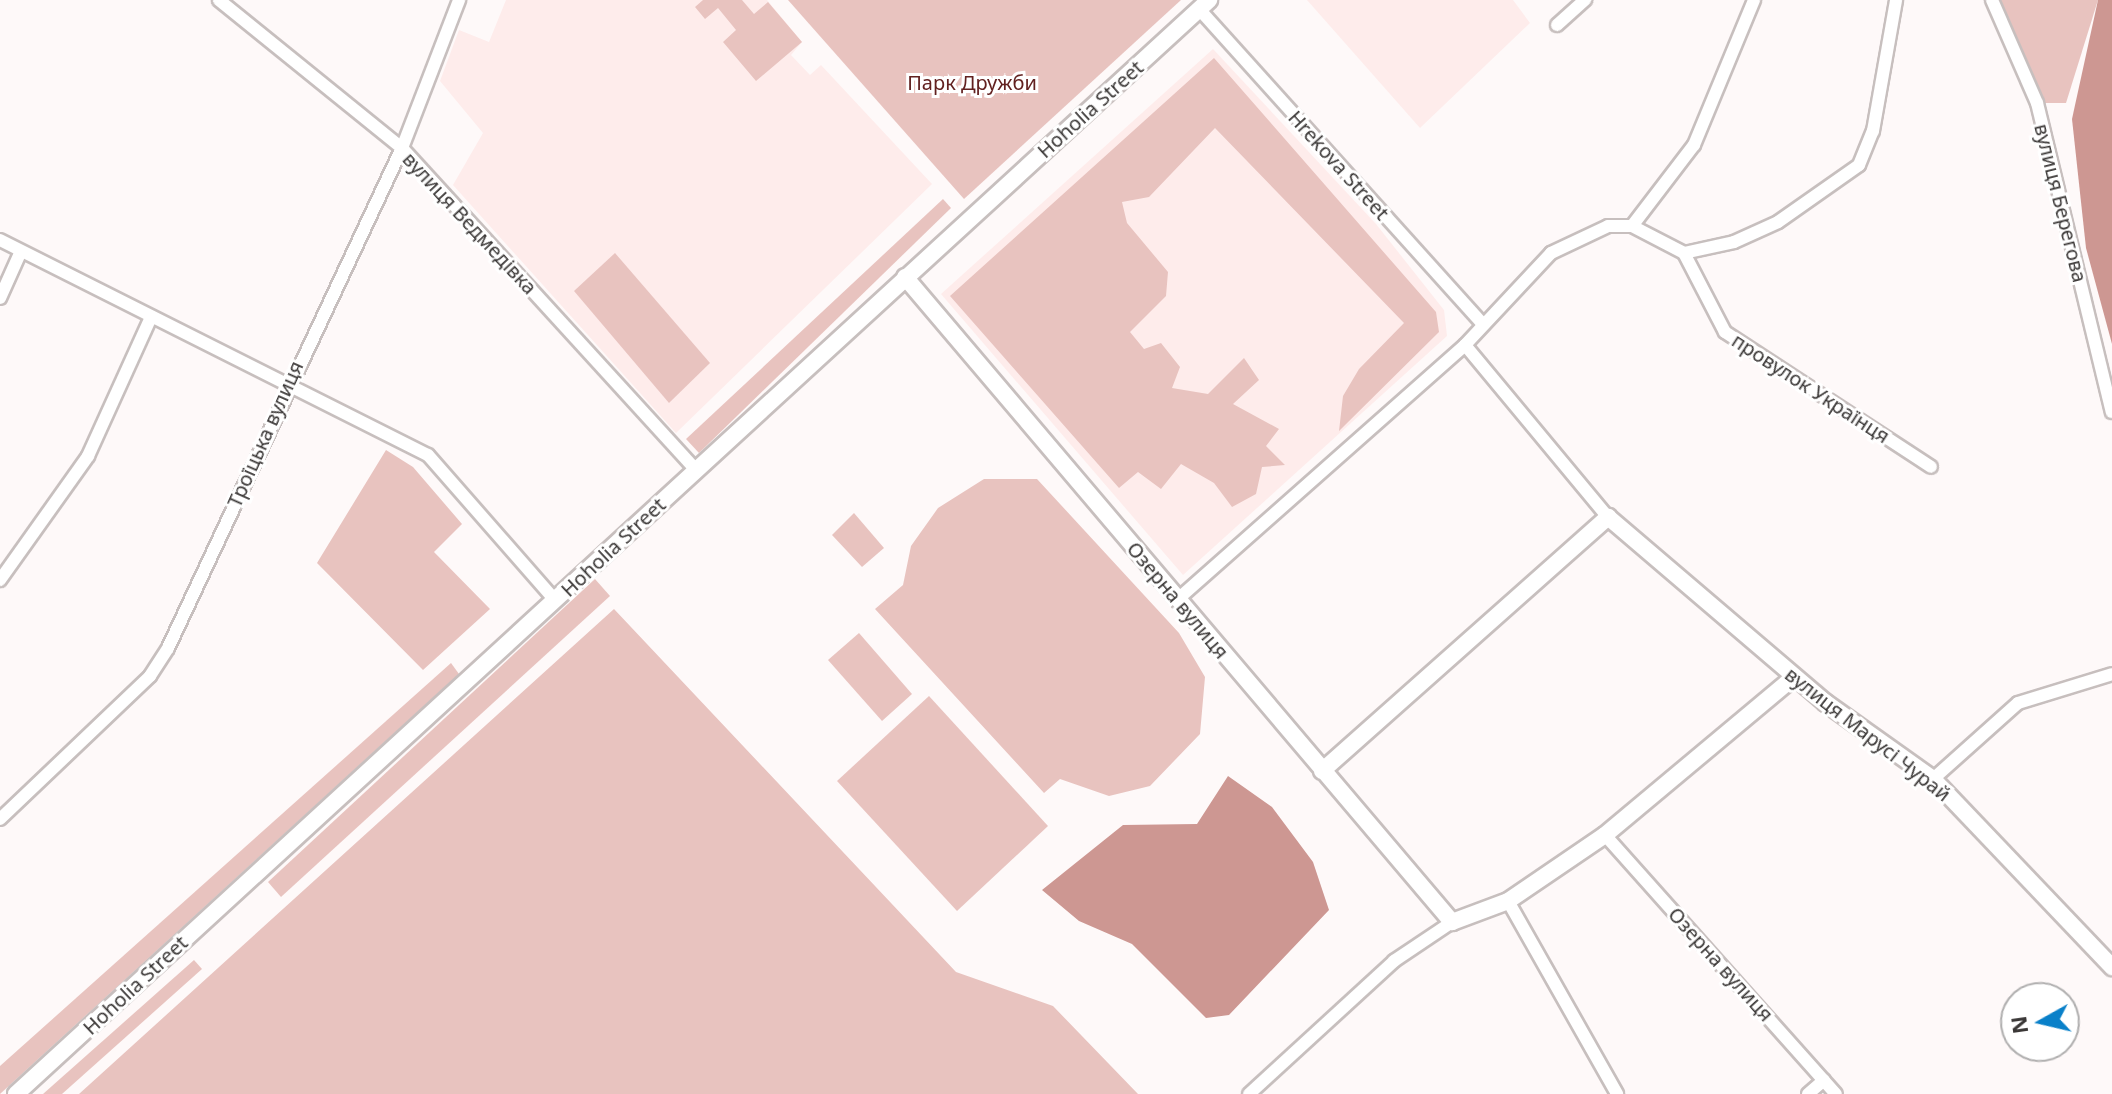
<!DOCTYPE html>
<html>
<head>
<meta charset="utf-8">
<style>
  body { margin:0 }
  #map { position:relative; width:2112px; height:1094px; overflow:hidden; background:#fef9f9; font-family:"Noto Sans",sans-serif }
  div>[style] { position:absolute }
  .built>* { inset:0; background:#feeceb }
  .green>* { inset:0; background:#e8c3bf }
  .water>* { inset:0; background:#cd9792 }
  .roads { filter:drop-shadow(2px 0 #c7bfbe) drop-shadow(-2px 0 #c7bfbe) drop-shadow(0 2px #c7bfbe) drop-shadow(0 -2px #c7bfbe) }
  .street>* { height:12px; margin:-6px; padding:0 6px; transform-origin:6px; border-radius:6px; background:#fff }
  .secondary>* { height:16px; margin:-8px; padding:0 8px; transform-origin:8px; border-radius:8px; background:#fff }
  span { translate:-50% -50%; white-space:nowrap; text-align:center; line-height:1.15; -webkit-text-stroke:6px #fff; paint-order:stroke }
  .park-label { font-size:20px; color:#622120 }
  .street-label { font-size:20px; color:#3a3736 }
  .north { position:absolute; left:2000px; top:982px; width:80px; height:80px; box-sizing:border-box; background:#fff; border:2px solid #b0afaf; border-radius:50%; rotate:262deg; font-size:22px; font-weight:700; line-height:32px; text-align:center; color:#3a3736 }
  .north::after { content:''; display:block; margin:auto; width:28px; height:36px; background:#0980c9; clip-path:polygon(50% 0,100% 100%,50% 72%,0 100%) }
</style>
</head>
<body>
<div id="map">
  <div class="built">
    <i style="clip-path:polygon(506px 0,767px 0,802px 42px,791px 55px,810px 75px,821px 65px,932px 184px,676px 433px,453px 185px,483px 133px,440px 81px,459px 30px,489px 42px)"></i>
    <i style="clip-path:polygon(1307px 0,1513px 0,1530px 23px,1420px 128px)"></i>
    <i style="clip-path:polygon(1213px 49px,1376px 224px,1444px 310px,1447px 336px,1183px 575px,941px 294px)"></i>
  </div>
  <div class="green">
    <i style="clip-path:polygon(703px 0,742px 0,754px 14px,768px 2px,802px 42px,756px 81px,723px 42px,736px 30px,718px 8px,705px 19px,695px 7px)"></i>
    <i style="clip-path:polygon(788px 0,1181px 0,964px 199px)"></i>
    <i style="clip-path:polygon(1992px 0,2098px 0,2066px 103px,2037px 103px)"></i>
    <i style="clip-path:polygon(1214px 58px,1436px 312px,1439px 332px,1339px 431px,1343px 396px,1359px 369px,1404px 323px,1215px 128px,1149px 197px,1122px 202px,1127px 223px,1168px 272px,1166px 296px,1130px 332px,1144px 349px,1161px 343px,1180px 367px,1172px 388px,1208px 394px,1244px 358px,1259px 380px,1233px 404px,1279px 429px,1266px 446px,1285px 465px,1262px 467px,1256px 494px,1232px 507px,1214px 483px,1181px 464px,1161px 489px,1138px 472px,1119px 488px,950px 296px)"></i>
    <i style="clip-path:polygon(943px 199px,951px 208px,699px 453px,686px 439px)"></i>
    <i style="clip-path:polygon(615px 253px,710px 363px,669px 403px,574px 291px)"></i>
    <i style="clip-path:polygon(386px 450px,413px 467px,462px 524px,434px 552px,490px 609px,423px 670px,317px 563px)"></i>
    <i style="clip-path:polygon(984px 479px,1037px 479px,1179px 633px,1205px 677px,1200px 734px,1150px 786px,1109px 796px,1060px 779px,1044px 793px,875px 609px,903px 585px,911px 546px,938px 508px)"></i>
    <i style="clip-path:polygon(854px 513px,884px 548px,862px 567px,832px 535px)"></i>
    <i style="clip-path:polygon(595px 579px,610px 596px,281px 897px,268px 882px)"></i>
    <i style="clip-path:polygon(614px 609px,956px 972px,1053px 1006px,1138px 1094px,79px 1094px)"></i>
    <i style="clip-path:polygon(859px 633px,912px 694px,882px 721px,828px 660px)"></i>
    <i style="clip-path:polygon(451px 663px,459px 674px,0 1094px,0 1066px)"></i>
    <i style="clip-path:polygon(929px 696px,1048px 826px,957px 911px,837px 781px)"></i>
    <i style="clip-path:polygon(194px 960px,202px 969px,62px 1094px,43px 1094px)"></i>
  </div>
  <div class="water">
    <i style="clip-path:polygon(2098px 0,2112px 0,2112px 344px,2086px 248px,2072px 119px)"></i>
    <i style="clip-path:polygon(1228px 776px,1272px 807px,1313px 862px,1329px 910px,1229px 1015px,1206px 1018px,1132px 944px,1079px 921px,1042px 890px,1123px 825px,1197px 824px)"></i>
  </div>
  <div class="roads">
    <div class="street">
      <i style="left:219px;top:0;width:235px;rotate:39deg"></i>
      <i style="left:402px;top:148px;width:436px;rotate:47.6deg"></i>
      <i style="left:1992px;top:0;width:112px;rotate:66.4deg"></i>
      <i style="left:2037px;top:103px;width:318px;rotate:76.4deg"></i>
      <i style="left:1199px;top:9px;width:420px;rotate:48deg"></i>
      <i style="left:1557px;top:25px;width:38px;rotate:-42deg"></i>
      <i style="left:1632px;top:226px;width:102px;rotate:-52.6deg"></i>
      <i style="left:1694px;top:145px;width:157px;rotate:-67.5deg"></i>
      <i style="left:0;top:240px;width:479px;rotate:26.7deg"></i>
      <i style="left:428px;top:455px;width:193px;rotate:48.8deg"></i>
      <i style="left:1684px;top:253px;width:89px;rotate:62.6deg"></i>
      <i style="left:1725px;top:332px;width:246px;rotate:33.2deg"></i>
      <i style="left:0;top:298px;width:51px;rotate:-65.9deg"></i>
      <i style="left:1465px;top:345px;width:224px;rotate:50.3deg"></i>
      <i style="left:0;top:580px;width:152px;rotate:-54.6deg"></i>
      <i style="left:88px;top:456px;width:153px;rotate:-65.6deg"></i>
      <i style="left:1178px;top:599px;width:383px;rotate:-41.5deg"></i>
      <i style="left:1465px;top:345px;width:126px;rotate:-46.9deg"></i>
      <i style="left:1551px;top:253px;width:63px;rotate:-25.3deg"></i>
      <i style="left:1608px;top:226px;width:24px"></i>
      <i style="left:1632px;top:226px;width:59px;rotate:27.4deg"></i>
      <i style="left:1684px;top:253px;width:51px;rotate:-12.4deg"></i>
      <i style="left:1734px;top:242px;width:48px;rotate:-24.4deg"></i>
      <i style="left:1778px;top:222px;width:99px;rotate:-35.1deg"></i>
      <i style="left:1859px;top:165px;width:37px;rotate:-68deg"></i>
      <i style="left:1873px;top:131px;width:133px;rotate:-80deg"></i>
      <i style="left:1933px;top:779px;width:114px;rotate:-41.8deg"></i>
      <i style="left:2018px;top:703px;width:98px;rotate:-17.1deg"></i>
      <i style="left:0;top:819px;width:207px;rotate:-43.6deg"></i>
      <i style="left:150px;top:676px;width:33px;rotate:-57deg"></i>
      <i style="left:168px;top:648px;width:552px;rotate:-64.92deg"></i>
      <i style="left:402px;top:148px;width:159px;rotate:-68.9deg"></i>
      <i style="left:1605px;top:835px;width:347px;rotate:48.3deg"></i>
      <i style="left:1508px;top:901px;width:222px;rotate:60.5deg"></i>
      <i style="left:1249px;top:1094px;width:197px;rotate:-42.5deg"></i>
      <i style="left:1394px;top:961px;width:70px;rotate:-33.9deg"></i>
      <i style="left:1808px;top:1094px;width:21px;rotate:-41deg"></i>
    </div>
    <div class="secondary">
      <i style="left:905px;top:277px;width:846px;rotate:49.7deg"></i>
      <i style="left:1452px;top:922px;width:60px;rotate:-20.6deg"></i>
      <i style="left:1508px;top:901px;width:117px;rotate:-34.2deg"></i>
      <i style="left:1605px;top:835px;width:246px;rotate:-39.9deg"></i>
      <i style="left:1322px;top:771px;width:383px;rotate:-41.6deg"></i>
      <i style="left:1608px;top:517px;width:287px;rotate:40.5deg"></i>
      <i style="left:1826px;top:703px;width:131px;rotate:35.4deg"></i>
      <i style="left:1933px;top:779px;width:260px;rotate:46.4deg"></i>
      <i style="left:16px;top:1094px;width:1619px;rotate:-42.52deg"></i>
    </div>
  </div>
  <div class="park-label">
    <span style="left:972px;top:82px">Парк Дружби</span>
  </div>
  <div class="street-label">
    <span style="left:1090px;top:109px;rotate:-42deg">Hoholia Street</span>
    <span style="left:1339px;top:165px;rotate:48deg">Hrekova Street</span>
    <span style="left:2061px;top:203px;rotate:76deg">вулиця Берегова</span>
    <span style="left:470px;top:223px;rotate:47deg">вулиця Ведмедівка</span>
    <span style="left:1811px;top:388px;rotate:33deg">провулок Українця</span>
    <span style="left:265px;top:434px;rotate:-66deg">Троїцька вулиця</span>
    <span style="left:613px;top:547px;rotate:-43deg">Hoholia Street</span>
    <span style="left:1178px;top:600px;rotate:50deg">Озерна вулиця</span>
    <span style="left:1868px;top:734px;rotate:38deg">вулиця Марусі Чурай</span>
    <span style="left:1721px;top:964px;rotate:48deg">Озерна вулиця</span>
    <span style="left:135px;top:985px;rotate:-43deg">Hoholia Street</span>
  </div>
  <div class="north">N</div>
</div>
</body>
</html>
